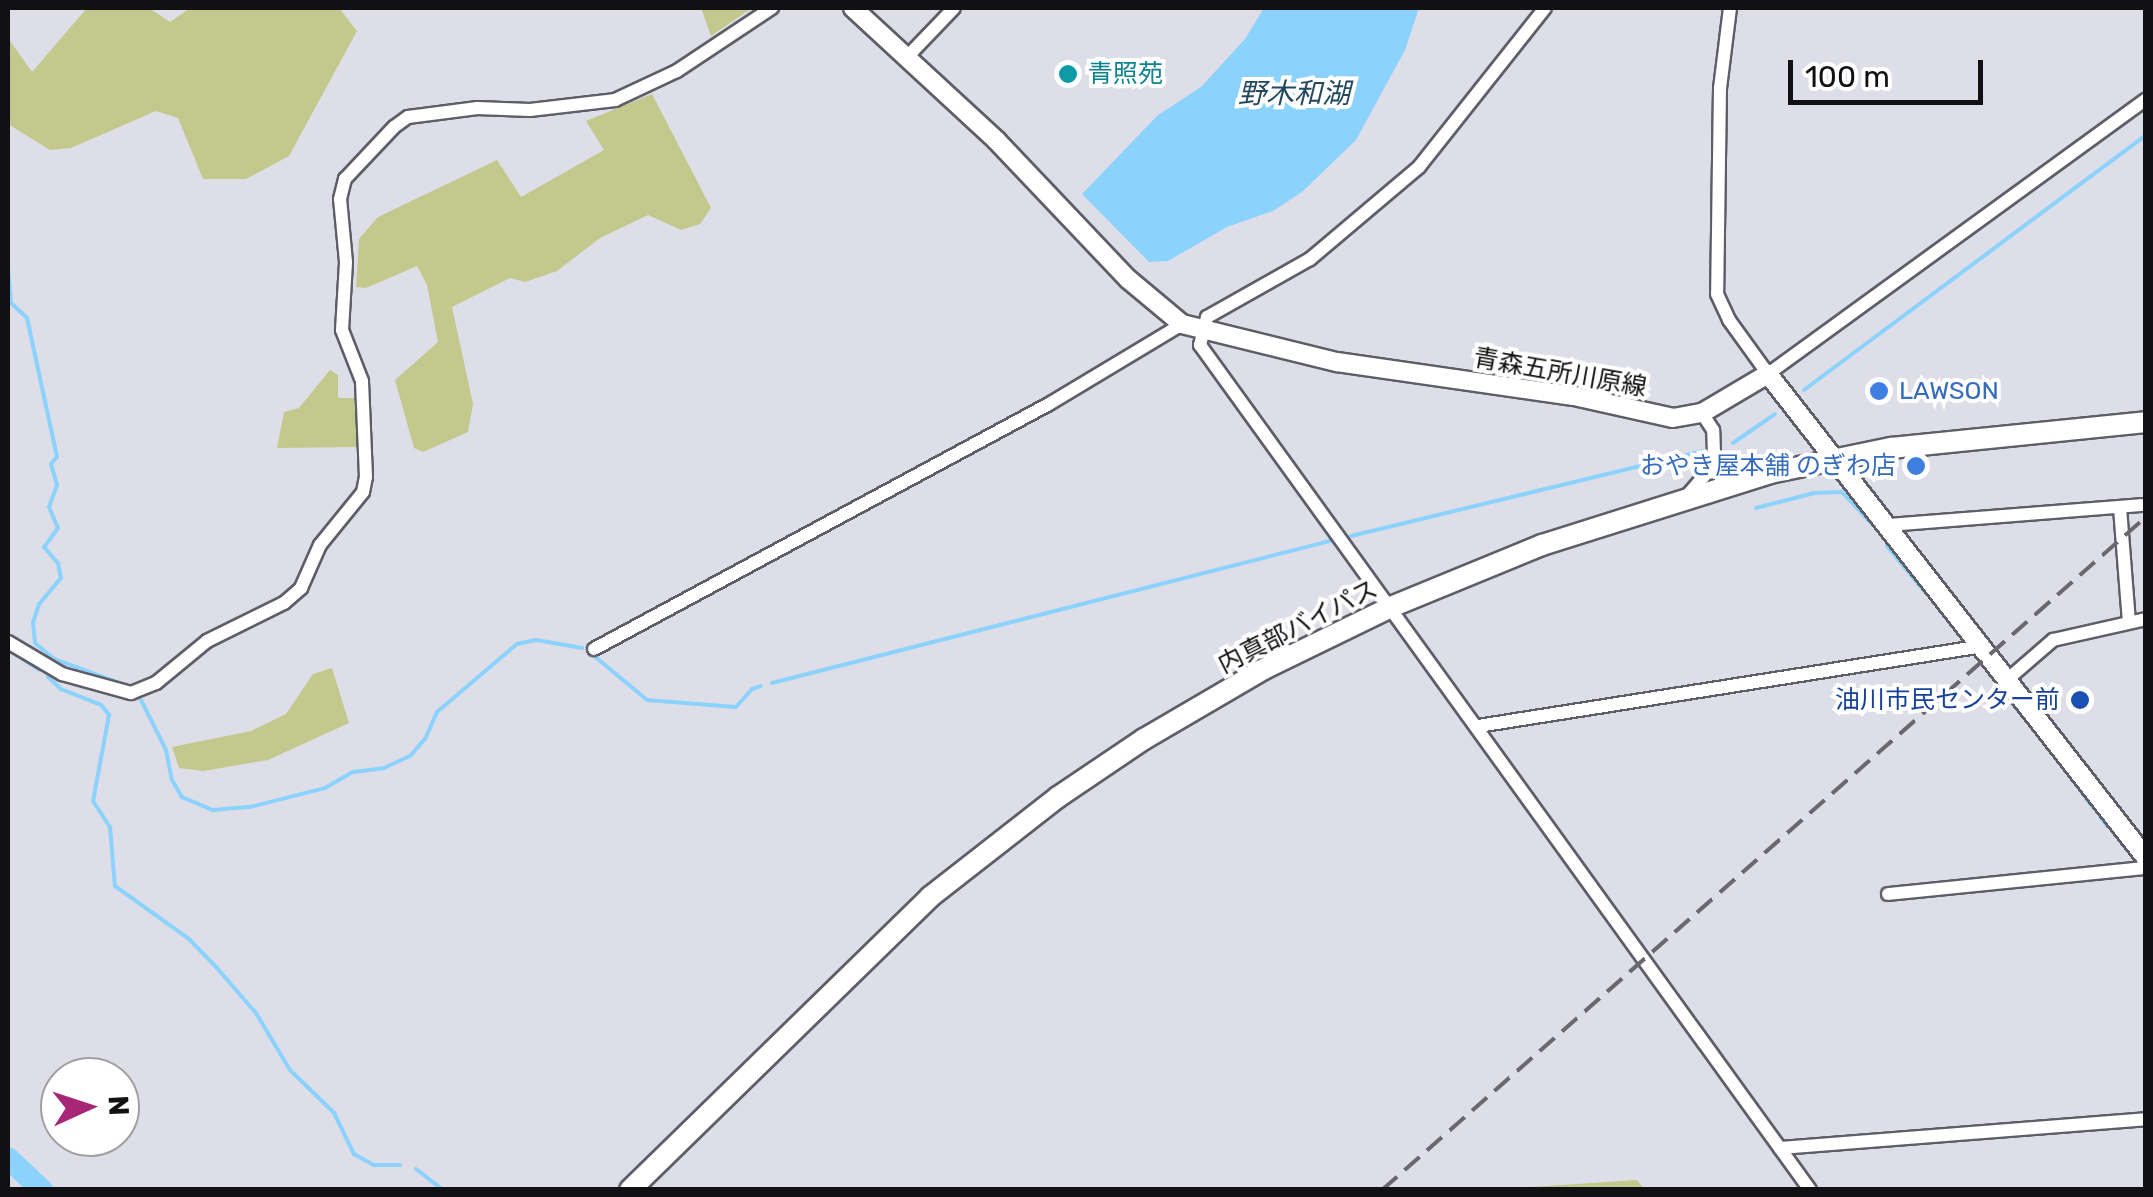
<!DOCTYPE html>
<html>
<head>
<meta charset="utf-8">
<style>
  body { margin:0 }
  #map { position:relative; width:2153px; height:1197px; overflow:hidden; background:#dedee8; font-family:Rubik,"Noto Sans JP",sans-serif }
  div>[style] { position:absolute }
  .green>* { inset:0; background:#c3c98d }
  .water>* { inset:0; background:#8bd2fc }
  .stream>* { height:4px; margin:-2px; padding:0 2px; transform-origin:2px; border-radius:2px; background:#8bd2fc }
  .river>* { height:22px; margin:-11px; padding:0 11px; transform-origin:11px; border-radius:11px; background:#8bd2fc }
  .roads { filter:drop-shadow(2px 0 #5e5e67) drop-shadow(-2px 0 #5e5e67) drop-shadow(0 2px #5e5e67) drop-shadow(0 -2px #5e5e67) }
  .minor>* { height:12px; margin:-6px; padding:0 6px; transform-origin:6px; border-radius:6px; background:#fff }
  .major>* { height:18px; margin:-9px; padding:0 9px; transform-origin:9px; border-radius:9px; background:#fff }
  .highway>* { height:20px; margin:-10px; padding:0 10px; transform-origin:10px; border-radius:10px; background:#fff }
  .rail>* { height:4px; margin-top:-2px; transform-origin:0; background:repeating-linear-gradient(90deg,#68686e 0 20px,transparent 0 30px) }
  .dots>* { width:28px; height:28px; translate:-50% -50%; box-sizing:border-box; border:5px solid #fff; border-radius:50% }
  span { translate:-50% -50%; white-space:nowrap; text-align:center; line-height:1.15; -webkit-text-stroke:8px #fff; paint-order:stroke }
  .culture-label { font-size:25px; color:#0d838f }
  .left { translate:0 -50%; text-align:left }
  .street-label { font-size:25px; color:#111114 }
  .shop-label { font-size:25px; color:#366cbe }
  .right { translate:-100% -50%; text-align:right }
  .transit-label { font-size:25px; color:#164399 }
  .water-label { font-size:28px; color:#22495f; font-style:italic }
  .frame { position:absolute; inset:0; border:10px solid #111114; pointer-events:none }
  .north { position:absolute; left:40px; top:1057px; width:100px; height:100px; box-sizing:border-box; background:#fff; border:2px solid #a0a0a1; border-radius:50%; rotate:87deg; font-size:28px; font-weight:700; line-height:40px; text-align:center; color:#111114 }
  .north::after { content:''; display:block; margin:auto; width:35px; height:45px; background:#a72776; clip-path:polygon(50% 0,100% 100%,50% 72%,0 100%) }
  .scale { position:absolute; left:1788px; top:60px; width:195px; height:45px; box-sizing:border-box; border:5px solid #111114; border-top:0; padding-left:12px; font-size:30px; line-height:35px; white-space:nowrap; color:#111114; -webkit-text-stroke:8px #fff; paint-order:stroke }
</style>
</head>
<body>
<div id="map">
  <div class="green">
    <i style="clip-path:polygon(87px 8px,149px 8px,170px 22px,190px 8px,339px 8px,357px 31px,289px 156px,246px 179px,203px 179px,178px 118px,156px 111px,71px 148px,50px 150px,8px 124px,8px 38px,32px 72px)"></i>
    <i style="clip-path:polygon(701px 8px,752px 8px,711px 36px)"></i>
    <i style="clip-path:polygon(652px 94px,711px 208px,700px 224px,681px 230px,648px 215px,600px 238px,557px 271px,525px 282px,510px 278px,452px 307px,473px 404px,468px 432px,423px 452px,414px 448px,395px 380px,438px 342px,427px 285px,417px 266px,366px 288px,356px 287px,359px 239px,378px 217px,497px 160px,521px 197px,604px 150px,586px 121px)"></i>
    <i style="clip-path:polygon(330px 370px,338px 375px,338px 398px,359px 398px,360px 447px,277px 448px,284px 412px,299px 408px)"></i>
    <i style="clip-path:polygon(332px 668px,349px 723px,268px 760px,203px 771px,179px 768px,172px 747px,251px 731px,286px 714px,313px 674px)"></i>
    <i style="clip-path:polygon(1637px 1180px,1644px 1189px,1503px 1189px)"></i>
  </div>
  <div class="water">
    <i style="clip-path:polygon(1264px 8px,1419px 8px,1405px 50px,1356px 140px,1302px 192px,1273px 211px,1227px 227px,1168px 261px,1149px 262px,1082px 194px,1158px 115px,1201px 87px,1245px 39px)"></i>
  </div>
  <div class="stream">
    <i style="left:8px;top:268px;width:35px;rotate:85deg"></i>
    <i style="left:11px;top:303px;width:22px;rotate:43deg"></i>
    <i style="left:27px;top:318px;width:142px;rotate:77.8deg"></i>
    <i style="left:57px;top:457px;width:9px;rotate:131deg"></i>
    <i style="left:51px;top:464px;width:22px;rotate:74deg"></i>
    <i style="left:57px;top:485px;width:23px;rotate:110deg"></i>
    <i style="left:49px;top:507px;width:23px;rotate:67deg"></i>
    <i style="left:58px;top:528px;width:24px;rotate:126deg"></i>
    <i style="left:44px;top:547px;width:21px;rotate:49deg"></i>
    <i style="left:58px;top:563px;width:15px;rotate:79deg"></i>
    <i style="left:61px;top:578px;width:34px;rotate:130deg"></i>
    <i style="left:39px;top:604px;width:20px;rotate:108deg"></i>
    <i style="left:33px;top:623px;width:20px;rotate:84deg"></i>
    <i style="left:35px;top:643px;width:25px;rotate:40deg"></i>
    <i style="left:54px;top:659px;width:79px;rotate:20deg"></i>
    <i style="left:1804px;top:390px;width:427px;rotate:-36.7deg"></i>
    <i style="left:1733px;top:443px;width:51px;rotate:-34.6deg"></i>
    <i style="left:1756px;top:508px;width:60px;rotate:-14.5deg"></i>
    <i style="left:1814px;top:493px;width:28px;rotate:-2deg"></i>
    <i style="left:1842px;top:492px;width:44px;rotate:46.8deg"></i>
    <i style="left:1351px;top:536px;width:361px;rotate:-13.6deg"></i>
    <i style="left:1887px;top:546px;width:58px;rotate:50.6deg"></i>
    <i style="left:1939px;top:609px;width:41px;rotate:50.9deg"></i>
    <i style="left:8px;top:649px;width:37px;rotate:34deg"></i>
    <i style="left:593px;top:655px;width:70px;rotate:39.8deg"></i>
    <i style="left:647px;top:700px;width:89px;rotate:4.5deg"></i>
    <i style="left:736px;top:707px;width:24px;rotate:-48deg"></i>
    <i style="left:752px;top:689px;width:9px;rotate:-18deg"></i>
    <i style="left:48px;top:677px;width:18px;rotate:43deg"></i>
    <i style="left:61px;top:689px;width:43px;rotate:21.8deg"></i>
    <i style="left:101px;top:705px;width:13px;rotate:51deg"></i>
    <i style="left:109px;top:715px;width:87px;rotate:100.5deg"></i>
    <i style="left:93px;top:801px;width:31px;rotate:57deg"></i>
    <i style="left:110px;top:827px;width:59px;rotate:85.2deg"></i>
    <i style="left:115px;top:886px;width:90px;rotate:35.5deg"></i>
    <i style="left:188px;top:938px;width:42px;rotate:46deg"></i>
    <i style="left:217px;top:968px;width:60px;rotate:49.1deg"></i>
    <i style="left:256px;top:1013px;width:66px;rotate:59.2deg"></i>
    <i style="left:290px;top:1070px;width:62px;rotate:44.3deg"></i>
    <i style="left:334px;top:1113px;width:46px;rotate:64deg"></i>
    <i style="left:354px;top:1154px;width:23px;rotate:29deg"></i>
    <i style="left:374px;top:1165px;width:26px"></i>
    <i style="left:1993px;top:677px;width:10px;rotate:53deg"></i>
    <i style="left:772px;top:683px;width:580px;rotate:-14.28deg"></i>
    <i style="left:140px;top:698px;width:58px;rotate:63.4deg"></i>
    <i style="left:166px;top:750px;width:31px;rotate:79deg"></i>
    <i style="left:172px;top:780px;width:20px;rotate:60deg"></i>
    <i style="left:182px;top:797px;width:34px;rotate:23deg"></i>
    <i style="left:213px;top:810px;width:37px;rotate:-5deg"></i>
    <i style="left:250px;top:807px;width:77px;rotate:-14.2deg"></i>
    <i style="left:325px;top:788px;width:32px;rotate:-30deg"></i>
    <i style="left:353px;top:772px;width:31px;rotate:-7deg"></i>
    <i style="left:384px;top:768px;width:29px;rotate:-25deg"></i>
    <i style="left:410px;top:756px;width:23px;rotate:-49deg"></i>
    <i style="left:425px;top:739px;width:30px;rotate:-66deg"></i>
    <i style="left:437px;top:712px;width:105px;rotate:-40.4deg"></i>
    <i style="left:517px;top:644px;width:19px;rotate:-12deg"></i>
    <i style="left:536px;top:640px;width:47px;rotate:9.9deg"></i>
    <i style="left:2011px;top:702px;width:22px;rotate:51deg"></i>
    <i style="left:2047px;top:746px;width:33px;rotate:52deg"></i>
    <i style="left:2075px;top:783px;width:29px;rotate:54deg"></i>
    <i style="left:2100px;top:816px;width:12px;rotate:55deg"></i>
    <i style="left:416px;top:1169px;width:34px;rotate:38deg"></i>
  </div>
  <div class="river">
    <i style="left:8px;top:1158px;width:47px;rotate:43.3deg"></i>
  </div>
  <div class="roads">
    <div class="minor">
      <i style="left:1545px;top:8px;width:203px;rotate:128.4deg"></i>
      <i style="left:1419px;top:167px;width:143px;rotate:139.8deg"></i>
      <i style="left:1310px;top:259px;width:118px;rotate:150.6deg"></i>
      <i style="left:1207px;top:317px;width:29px;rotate:104deg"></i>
      <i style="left:1200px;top:345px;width:1042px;rotate:54.17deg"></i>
      <i style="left:1730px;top:8px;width:81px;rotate:97.1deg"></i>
      <i style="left:1720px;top:88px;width:206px;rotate:90.8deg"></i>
      <i style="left:1717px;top:294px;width:29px;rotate:65deg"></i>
      <i style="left:1729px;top:320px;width:67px;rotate:54.2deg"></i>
      <i style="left:1768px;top:374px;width:467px;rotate:-36deg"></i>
      <i style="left:908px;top:56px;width:66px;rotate:-46.2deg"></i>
      <i style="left:1686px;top:497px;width:33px;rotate:-49deg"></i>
      <i style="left:1708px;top:472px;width:20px;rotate:-72deg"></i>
      <i style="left:1714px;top:453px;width:23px;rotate:-92deg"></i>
      <i style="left:1713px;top:430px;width:20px;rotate:-123deg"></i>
      <i style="left:2120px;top:508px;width:114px;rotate:85.5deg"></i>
      <i style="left:1888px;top:525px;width:257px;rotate:-4.5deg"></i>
      <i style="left:8px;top:642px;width:63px;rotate:30.7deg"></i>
      <i style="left:62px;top:674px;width:72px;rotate:15.4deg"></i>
      <i style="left:131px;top:693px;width:27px;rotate:-22deg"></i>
      <i style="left:156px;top:683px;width:66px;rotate:-39.5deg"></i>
      <i style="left:207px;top:641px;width:86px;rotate:-26.3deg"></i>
      <i style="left:284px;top:603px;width:23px;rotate:-41deg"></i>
      <i style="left:301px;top:588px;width:47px;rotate:-66.2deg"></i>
      <i style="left:320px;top:545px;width:68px;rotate:-50.9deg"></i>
      <i style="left:363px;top:492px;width:15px;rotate:-79deg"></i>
      <i style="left:366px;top:477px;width:96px;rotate:-92.4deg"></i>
      <i style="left:362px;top:381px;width:55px;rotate:-111.4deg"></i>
      <i style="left:342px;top:330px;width:68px;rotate:-86.6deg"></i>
      <i style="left:346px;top:262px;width:63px;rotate:-95.4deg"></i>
      <i style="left:340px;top:199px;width:21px;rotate:-76deg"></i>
      <i style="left:345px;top:179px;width:71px;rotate:-46.7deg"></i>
      <i style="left:394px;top:127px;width:17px;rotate:-36deg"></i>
      <i style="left:408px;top:117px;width:70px;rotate:-7.4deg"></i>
      <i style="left:477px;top:108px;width:53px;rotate:2.2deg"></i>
      <i style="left:530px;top:110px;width:86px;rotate:-6.7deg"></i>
      <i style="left:615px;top:100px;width:68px;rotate:-25.1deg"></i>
      <i style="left:677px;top:71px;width:114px;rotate:-33.6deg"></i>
      <i style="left:594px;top:649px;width:517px;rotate:-28.3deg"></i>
      <i style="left:1049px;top:404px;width:155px;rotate:-31deg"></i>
      <i style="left:2008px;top:679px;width:60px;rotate:-40.9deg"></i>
      <i style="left:2053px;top:640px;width:95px;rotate:-12.7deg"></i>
      <i style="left:1478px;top:726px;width:511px;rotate:-9deg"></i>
      <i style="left:1888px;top:894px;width:259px;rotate:-5.8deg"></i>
      <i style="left:1780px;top:1148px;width:367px;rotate:-4.5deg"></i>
    </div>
    <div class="major">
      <i style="left:853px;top:8px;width:196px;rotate:42.7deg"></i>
      <i style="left:997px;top:141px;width:190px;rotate:46.5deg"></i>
      <i style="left:1128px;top:279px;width:70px;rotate:39.8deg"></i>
      <i style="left:1182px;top:324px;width:160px;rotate:13.8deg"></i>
      <i style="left:1337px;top:362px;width:239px;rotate:8.2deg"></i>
      <i style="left:1574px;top:396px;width:101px;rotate:12.5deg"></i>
      <i style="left:1673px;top:418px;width:29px;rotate:-10deg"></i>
      <i style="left:1702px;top:413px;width:77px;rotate:-30.6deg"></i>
      <i style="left:1768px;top:374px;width:614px;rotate:52.01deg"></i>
    </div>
    <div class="highway">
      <i style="left:630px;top:1190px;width:419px;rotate:-44.3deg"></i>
      <i style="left:930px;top:897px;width:162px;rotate:-38deg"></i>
      <i style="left:1058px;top:797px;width:104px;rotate:-34deg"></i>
      <i style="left:1144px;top:739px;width:139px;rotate:-30.3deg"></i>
      <i style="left:1264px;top:669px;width:141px;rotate:-26deg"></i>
      <i style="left:1391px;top:607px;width:163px;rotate:-22.3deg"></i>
      <i style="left:1542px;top:545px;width:239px;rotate:-17.5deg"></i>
      <i style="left:1770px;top:473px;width:124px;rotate:-11.7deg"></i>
      <i style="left:1891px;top:448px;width:256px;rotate:-5.8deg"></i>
    </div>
  </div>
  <div class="rail">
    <i style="left:1382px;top:1190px;width:1018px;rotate:-41.38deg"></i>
  </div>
  <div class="dots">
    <i style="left:1068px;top:74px;background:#0f9aa8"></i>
    <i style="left:1879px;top:391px;background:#3f7fe0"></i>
    <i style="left:1916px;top:466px;background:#3f7fe0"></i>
    <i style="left:2080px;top:700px;background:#1a4fb4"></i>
  </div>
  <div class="culture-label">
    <span class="left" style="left:1088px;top:74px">青照苑</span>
  </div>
  <div class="street-label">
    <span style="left:1560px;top:373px;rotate:10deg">青森五所川原線</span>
    <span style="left:1298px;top:627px;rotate:-27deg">内真部バイパス</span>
  </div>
  <div class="shop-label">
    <span class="left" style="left:1899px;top:391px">LAWSON</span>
    <span class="right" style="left:1896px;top:466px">おやき屋本舗 のぎわ店</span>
  </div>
  <div class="transit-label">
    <span class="right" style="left:2060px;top:700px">油川市民センター前</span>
  </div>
  <div class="water-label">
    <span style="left:1294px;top:94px">野木和湖</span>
  </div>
  <div class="frame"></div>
  <div class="north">N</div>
  <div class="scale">100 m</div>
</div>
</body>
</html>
